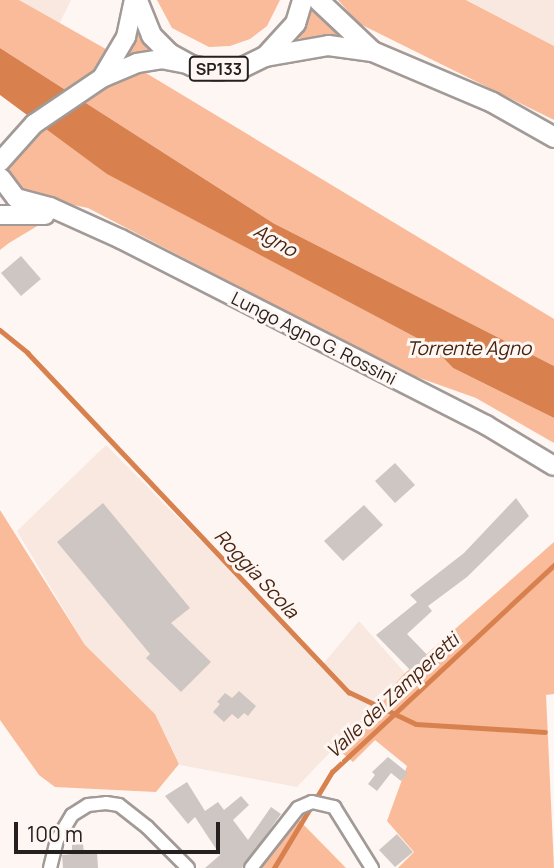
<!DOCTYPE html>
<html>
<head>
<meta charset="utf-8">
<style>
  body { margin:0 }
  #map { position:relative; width:554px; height:868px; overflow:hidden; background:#fef6f2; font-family:Manrope,sans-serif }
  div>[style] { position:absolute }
  .built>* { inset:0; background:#f8e8e0 }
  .green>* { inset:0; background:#f9bb99 }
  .water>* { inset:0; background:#d8814e }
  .stream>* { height:4.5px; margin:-2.25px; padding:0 2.25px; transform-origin:2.25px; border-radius:2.25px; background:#d8814e }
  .building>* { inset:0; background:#cec6c2 }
  .roads { filter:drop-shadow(2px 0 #a29a97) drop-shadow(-2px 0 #a29a97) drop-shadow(0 2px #a29a97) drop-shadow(0 -2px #a29a97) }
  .street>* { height:12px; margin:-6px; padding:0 6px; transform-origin:6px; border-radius:6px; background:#fff }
  .secondary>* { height:18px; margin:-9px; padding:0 9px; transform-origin:9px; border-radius:9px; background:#fff }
  .primary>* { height:19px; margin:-9.5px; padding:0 9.5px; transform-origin:9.5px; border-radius:9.5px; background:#fff }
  span { translate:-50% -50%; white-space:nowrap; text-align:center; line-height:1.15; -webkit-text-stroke:6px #fef6f2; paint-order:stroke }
  .shield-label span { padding:2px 5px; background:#fef6f2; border:2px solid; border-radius:5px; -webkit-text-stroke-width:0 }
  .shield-label { font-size:16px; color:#242120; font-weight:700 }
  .street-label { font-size:18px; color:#242120 }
  .water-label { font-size:19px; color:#46230e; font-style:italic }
  .scale { position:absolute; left:14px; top:822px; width:206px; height:32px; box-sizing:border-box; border:4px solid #242120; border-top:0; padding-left:9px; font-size:21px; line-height:24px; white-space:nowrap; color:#242120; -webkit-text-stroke:5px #fef6f2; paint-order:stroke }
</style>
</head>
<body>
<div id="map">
  <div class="built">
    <i style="clip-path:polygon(19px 0,71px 0,59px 24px)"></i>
    <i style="clip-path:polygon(467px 0,554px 0,554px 46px)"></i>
    <i style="clip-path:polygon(106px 445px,323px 664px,359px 621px,405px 673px,297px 787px,180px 765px,155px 714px,85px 645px,17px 531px)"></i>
  </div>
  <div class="green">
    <i style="clip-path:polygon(0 0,19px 0,120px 57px,135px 26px,156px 51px,126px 61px,554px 319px,554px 366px,273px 223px,0 48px)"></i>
    <i style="clip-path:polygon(157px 0,280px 0,267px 26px,250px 39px,230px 46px,209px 47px,172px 28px)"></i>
    <i style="clip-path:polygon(311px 0,351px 39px,296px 38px,307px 20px)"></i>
    <i style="clip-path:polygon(338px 0,466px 0,554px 46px,554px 120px,358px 23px)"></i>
    <i style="clip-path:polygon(48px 127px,108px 174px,432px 346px,453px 368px,554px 418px,554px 443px,476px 398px,403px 372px,88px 208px,28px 196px,12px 183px,8px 165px,19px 148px)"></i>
    <i style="clip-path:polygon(44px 222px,9px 243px,0 250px,0 224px)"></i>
    <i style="clip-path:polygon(0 510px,85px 645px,155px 714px,179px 764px,156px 792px,55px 787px,39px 775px,0 720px)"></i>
    <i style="clip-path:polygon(554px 542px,554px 694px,546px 695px,554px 868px,398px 868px,414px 852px,387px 821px,407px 766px,375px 740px,353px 762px,336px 748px,405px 673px)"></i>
    <i style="clip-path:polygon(296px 817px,346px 868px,259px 868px)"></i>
  </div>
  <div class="water">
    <i style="clip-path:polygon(0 48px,273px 223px,554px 366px,554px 418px,453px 368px,432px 346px,107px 174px,0 95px)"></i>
  </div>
  <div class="stream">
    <i style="left:0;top:330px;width:36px;rotate:39deg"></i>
    <i style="left:28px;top:353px;width:467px;rotate:46.6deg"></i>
    <i style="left:349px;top:692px;width:74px;rotate:25.5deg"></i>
    <i style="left:416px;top:724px;width:129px;rotate:3.5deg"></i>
    <i style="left:274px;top:868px;width:112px;rotate:-58.9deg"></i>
    <i style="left:332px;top:772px;width:304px;rotate:-43deg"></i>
  </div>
  <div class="building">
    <i style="clip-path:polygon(21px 256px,41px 279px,21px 296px,1px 273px)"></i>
    <i style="clip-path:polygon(395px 463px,415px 485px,395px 503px,375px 481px)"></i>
    <i style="clip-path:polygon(516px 498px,529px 516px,467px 577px,428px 606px,432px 611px,407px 634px,436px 664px,419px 679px,376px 635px,417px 602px,410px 595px,464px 553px)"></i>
    <i style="clip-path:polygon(103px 503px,190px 608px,171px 623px,211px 662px,181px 692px,146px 658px,150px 654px,57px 542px)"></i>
    <i style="clip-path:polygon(364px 505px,383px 525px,343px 561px,324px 541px)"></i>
    <i style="clip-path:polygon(239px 691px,256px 706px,248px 716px,244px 713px,238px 719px,232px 714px,224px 722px,213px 712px,220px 704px,217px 702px,225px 693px,232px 698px)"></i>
    <i style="clip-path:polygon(388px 757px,408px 773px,401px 781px,391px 773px,377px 791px,368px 784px,375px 775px,372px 772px)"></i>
    <i style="clip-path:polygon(187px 782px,205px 811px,218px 802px,224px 810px,241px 796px,249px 805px,233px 820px,248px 840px,271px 807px,281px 814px,242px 868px,205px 868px,220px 855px,195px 817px,188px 824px,165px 796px)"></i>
    <i style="clip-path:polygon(397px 834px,413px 852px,395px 867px,379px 850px)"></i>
    <i style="clip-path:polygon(83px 843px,84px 854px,97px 852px,98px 868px,63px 868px,62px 855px,72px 854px,72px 845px)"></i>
  </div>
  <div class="roads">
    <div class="street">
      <i style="left:50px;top:868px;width:29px;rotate:-76deg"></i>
      <i style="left:57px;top:840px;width:29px;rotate:-59deg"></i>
      <i style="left:72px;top:815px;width:19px;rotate:-32deg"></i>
      <i style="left:88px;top:805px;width:18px;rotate:-6deg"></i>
      <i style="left:106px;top:803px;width:13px;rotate:9deg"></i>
      <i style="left:119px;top:805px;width:36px;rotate:38deg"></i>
      <i style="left:147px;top:827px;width:58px;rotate:45deg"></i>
      <i style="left:251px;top:868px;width:76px;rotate:-51.9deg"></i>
      <i style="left:298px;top:808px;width:15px;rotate:-23deg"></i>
      <i style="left:312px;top:802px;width:23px;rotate:13deg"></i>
      <i style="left:334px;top:807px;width:72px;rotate:58.1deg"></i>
    </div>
    <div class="secondary">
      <i style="left:103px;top:76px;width:45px;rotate:-59.5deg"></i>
      <i style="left:126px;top:37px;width:38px;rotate:-78deg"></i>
      <i style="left:0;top:162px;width:51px;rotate:-48.2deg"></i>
      <i style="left:34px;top:124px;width:82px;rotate:-34.1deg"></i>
      <i style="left:102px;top:78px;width:38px;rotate:-23deg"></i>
      <i style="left:137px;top:63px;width:24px;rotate:-9deg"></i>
      <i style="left:161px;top:59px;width:25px;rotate:11deg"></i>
      <i style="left:1px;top:178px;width:25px;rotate:53deg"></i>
      <i style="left:16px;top:198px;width:35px;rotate:15deg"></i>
      <i style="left:50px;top:207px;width:78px;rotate:24.3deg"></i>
      <i style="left:121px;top:239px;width:410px;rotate:27deg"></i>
      <i style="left:486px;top:425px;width:79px;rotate:31.1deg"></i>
      <i style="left:0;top:215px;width:45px"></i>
    </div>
    <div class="primary">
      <i style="left:137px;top:0;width:38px;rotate:68deg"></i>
      <i style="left:151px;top:35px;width:25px;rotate:45deg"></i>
      <i style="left:169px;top:53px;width:25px;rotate:29deg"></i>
      <i style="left:191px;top:65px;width:25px;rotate:11deg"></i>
      <i style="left:216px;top:70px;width:26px;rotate:-7deg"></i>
      <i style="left:242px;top:67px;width:25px;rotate:-26deg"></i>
      <i style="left:265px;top:56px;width:45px;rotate:-47.7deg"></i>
      <i style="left:295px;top:23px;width:24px;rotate:-73deg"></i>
      <i style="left:318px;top:0;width:73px;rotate:43.3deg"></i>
      <i style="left:265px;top:56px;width:64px;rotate:-9.9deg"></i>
      <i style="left:328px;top:45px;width:44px;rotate:7.8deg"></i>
      <i style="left:372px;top:51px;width:130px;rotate:23deg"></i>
      <i style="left:492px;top:102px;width:71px;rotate:29.4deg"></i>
    </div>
  </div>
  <div class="shield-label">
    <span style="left:219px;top:69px">SP133</span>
  </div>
  <div class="street-label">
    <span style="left:314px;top:338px;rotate:27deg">Lungo Agno G. Rossini</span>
  </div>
  <div class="water-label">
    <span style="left:275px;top:241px;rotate:30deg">Agno</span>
    <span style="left:469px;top:349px">Torrente Agno</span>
    <span style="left:256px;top:574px;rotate:47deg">Roggia Scola</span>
    <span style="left:393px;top:696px;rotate:-43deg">Valle dei Zamperetti</span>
  </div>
  <div class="scale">100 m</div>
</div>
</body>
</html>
